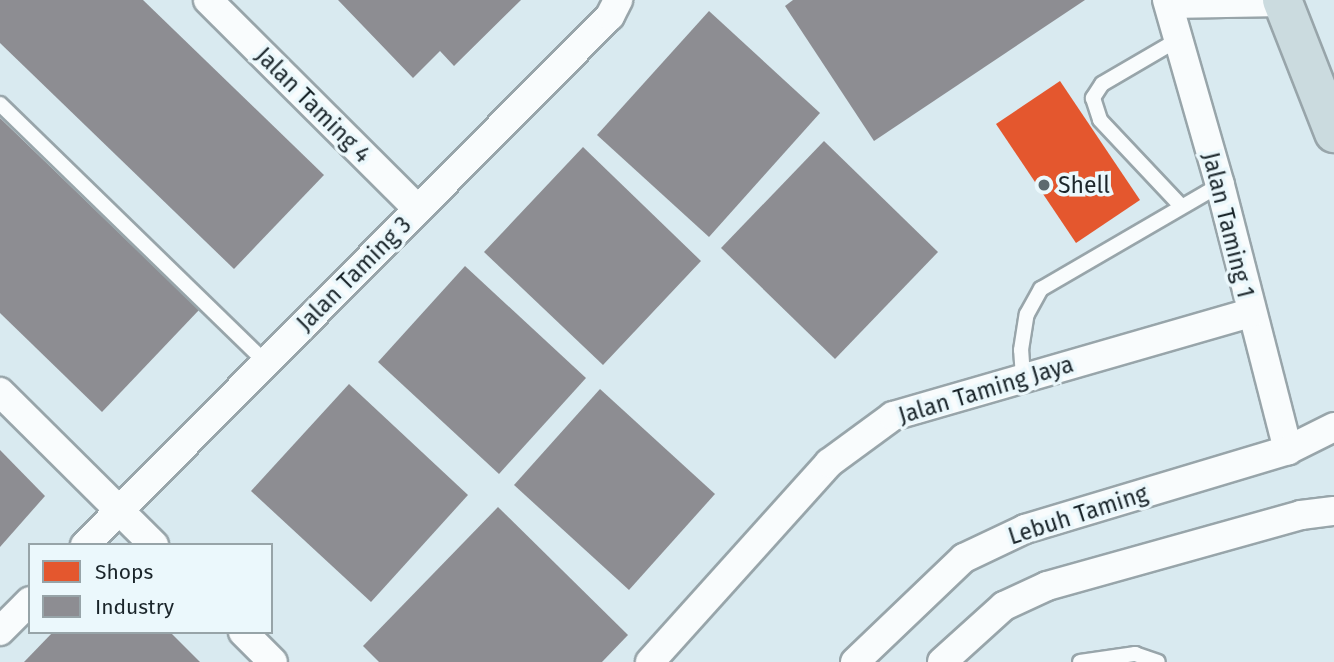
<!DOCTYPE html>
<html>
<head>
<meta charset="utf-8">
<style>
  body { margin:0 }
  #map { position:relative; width:1334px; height:662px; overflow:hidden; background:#d9eaf0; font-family:"Fira Sans",sans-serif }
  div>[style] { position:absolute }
  .shops>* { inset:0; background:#e4572e }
  .industry>* { inset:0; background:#8d8d92 }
  .roads { filter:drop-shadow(2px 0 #98a5aa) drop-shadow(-2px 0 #98a5aa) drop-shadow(0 2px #98a5aa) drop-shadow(0 -2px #98a5aa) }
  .lane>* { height:14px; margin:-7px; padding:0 7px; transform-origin:7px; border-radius:7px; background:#f9fcfd }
  .street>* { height:28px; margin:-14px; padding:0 14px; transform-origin:14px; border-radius:14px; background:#f9fcfd }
  .highway>* { height:38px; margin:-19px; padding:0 19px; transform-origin:19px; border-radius:19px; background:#cbdbdf }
  .dots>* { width:19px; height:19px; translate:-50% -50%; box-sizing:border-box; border:4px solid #ebf8fc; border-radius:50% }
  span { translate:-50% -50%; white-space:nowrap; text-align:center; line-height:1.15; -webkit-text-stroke:7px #ebf8fc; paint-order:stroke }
  .street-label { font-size:23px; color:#1a252a }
  .poi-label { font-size:23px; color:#1a252a }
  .left { translate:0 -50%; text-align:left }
  .legend { position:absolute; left:28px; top:543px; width:245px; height:91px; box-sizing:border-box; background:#ebf8fc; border:2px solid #97a4a8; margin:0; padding:9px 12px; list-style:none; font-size:21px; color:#1a252a }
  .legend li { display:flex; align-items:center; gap:14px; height:35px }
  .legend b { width:35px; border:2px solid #97a4a8 }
</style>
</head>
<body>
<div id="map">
  <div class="shops">
    <i style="clip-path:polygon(1060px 81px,1140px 200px,1076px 243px,996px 124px)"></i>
  </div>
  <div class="industry">
    <i style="clip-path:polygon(0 0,143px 0,324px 175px,234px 269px,0 43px)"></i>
    <i style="clip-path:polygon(338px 0,521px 0,454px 66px,440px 51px,413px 78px)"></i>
    <i style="clip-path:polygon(793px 0,1085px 0,874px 141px,785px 6px)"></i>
    <i style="clip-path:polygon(709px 11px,820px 113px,709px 237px,597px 135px)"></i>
    <i style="clip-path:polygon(0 118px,199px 310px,102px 412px,0 313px)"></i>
    <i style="clip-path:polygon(824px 141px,938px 252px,835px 359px,721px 248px)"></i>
    <i style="clip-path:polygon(583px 147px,701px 261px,603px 365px,484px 252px)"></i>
    <i style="clip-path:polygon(465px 266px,586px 378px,499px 474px,378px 362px)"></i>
    <i style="clip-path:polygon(349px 384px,468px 495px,371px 602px,251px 491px)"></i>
    <i style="clip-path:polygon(600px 389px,715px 494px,629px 590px,514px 485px)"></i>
    <i style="clip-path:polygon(0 450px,45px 496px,0 547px)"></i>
    <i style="clip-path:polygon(498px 507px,628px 635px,602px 662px,379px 662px,363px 646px)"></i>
    <i style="clip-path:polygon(53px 632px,170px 632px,200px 662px,24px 662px)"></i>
  </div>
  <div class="roads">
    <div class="lane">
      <i style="left:1179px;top:39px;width:89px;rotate:149.7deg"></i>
      <i style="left:1102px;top:84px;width:17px;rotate:123deg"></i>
      <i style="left:1093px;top:98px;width:23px;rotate:72deg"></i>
      <i style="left:1100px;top:120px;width:118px;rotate:46.7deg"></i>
      <i style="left:0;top:104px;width:371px;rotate:44.2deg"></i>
      <i style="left:1023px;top:377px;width:27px;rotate:-94deg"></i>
      <i style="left:1021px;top:350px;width:36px;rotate:-81deg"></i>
      <i style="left:1027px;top:314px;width:29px;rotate:-61deg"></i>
      <i style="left:1041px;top:289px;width:207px;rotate:-30.2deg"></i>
      <i style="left:1080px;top:662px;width:56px;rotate:-8.3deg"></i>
      <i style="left:1135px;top:654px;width:24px;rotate:19deg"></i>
    </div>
    <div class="street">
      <i style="left:208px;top:0;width:296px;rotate:44.9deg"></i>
      <i style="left:1167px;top:0;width:192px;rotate:74deg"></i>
      <i style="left:1220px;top:185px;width:274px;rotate:75.6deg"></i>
      <i style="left:1169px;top:4px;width:114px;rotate:-1deg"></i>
      <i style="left:0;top:392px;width:217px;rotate:44.8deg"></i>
      <i style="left:85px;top:545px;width:745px;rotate:-45.22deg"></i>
      <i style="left:610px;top:16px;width:18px;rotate:-63deg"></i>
      <i style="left:0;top:631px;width:42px;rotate:-45deg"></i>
      <i style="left:243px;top:632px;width:42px;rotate:45deg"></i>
      <i style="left:650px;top:662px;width:268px;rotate:-48deg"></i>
      <i style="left:829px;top:463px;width:79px;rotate:-36.3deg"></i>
      <i style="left:893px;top:416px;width:373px;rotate:-16.1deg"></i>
      <i style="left:855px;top:662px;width:151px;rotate:-43.7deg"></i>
      <i style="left:964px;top:558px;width:68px;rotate:-25.4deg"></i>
      <i style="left:1025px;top:529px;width:275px;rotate:-16.7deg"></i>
      <i style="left:1288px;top:450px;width:51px;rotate:-26.6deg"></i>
      <i style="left:942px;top:662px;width:84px;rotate:-42.1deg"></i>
      <i style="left:1004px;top:606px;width:47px;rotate:-24.9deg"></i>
      <i style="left:1047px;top:586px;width:264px;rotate:-15.6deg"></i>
      <i style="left:1301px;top:515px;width:33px;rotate:-7deg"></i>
    </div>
    <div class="highway">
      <i style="left:1282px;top:0;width:143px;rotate:68.6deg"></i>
    </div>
  </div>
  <div class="dots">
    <i style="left:1044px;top:185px;background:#5d6a6f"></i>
  </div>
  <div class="street-label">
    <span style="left:313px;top:105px;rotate:45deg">Jalan Taming 4</span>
    <span style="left:1228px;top:225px;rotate:76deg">Jalan Taming 1</span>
    <span style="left:354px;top:274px;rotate:-45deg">Jalan Taming 3</span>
    <span style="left:986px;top:390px;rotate:-17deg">Jalan Taming Jaya</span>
    <span style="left:1078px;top:515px;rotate:-18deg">Lebuh Taming</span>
  </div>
  <div class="poi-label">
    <span class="left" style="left:1058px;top:185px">Shell</span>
  </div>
  <ul class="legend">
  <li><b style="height:19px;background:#e4572e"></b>Shops</li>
  <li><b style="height:19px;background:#8d8d92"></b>Industry</li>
  </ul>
</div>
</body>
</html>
